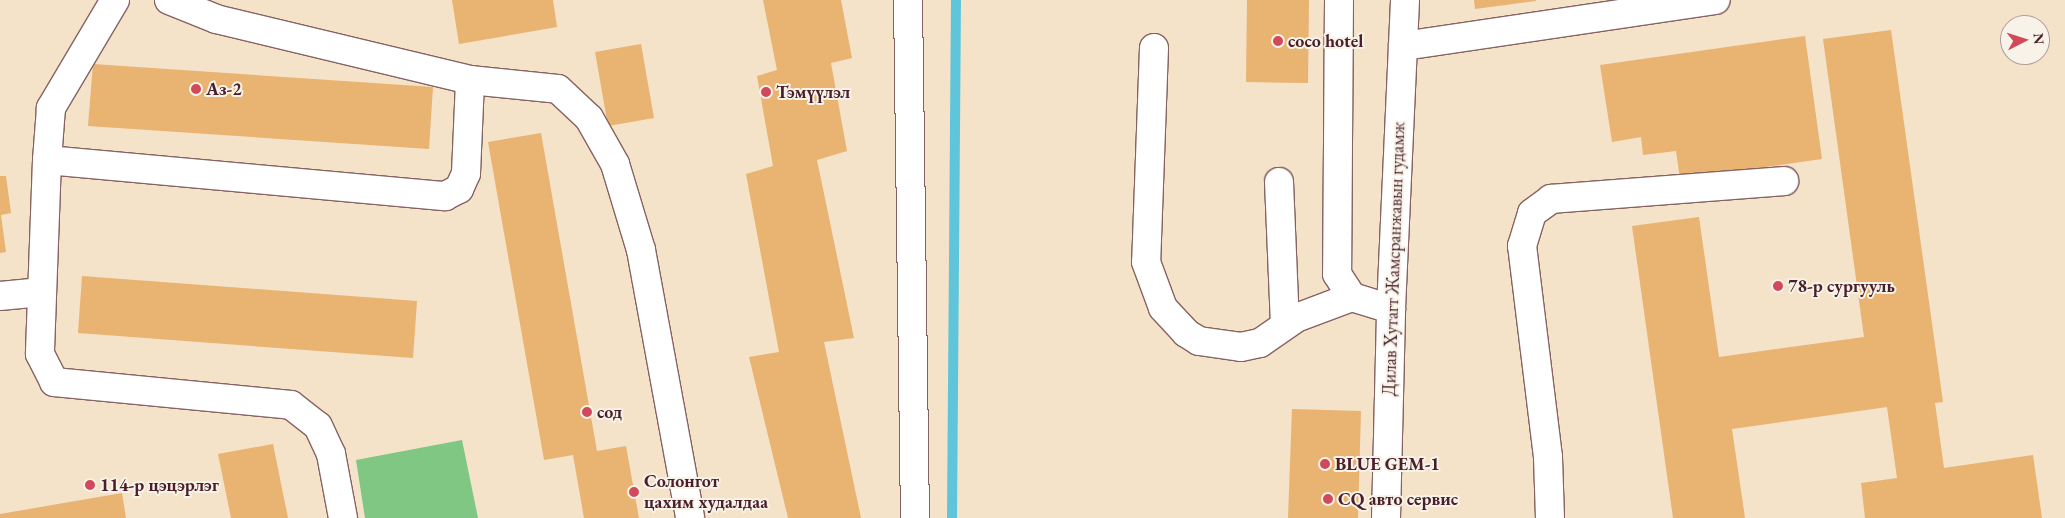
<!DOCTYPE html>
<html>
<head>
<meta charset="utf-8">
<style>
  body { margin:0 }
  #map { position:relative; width:2065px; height:518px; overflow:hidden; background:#f4e2c9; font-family:"EB Garamond",serif }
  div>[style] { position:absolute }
  .green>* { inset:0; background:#7fc783 }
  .stream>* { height:10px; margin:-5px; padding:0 5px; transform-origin:5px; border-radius:5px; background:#5ec5db }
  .building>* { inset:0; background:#e9b371 }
  .roads { filter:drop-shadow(1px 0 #866362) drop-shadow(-1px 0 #866362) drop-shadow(0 1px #866362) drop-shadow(0 -1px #866362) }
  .minor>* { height:28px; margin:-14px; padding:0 14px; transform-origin:14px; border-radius:14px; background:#fff }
  .major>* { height:28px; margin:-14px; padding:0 14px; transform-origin:14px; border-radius:14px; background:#fff }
  .dots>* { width:14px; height:14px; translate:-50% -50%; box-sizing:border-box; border:2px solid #f7f3e8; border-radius:50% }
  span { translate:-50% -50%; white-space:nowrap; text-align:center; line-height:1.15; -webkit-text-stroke:4px #f7f3e8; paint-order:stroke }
  .poi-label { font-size:18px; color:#4a1f2b; font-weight:700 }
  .left { translate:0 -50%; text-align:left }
  .street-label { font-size:18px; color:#4a1f2b }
  .north { position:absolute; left:2000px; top:15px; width:50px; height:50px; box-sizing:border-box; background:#f7f3e8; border:1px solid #b29e9c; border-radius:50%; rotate:85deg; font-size:14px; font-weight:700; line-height:20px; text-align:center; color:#4a1f2b }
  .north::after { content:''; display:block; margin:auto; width:18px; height:22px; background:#d1495b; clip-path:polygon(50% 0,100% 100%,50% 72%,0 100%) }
</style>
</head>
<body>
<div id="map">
  <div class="green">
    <i style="clip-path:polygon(462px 440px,478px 518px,365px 518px,356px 460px)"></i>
  </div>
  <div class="stream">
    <i style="left:952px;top:518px;width:518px;rotate:-89.56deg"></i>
  </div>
  <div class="building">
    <i style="clip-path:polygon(452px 0,553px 0,557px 27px,459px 44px)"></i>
    <i style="clip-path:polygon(763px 0,841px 0,852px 58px,831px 63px,847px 151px,817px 160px,854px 338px,824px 342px,861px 518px,788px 518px,749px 357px,779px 352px,746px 174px,773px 166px,757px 76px,777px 70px)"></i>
    <i style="clip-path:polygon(1247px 0,1309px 0,1308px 83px,1246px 82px)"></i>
    <i style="clip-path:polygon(1474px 0,1536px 0,1536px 1px,1475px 9px)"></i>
    <i style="clip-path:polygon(1891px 30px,1943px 402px,1935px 403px,1944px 468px,2033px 455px,2042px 518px,1865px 518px,1861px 483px,1897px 478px,1887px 407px,1732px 429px,1745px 518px,1673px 518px,1632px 226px,1699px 217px,1719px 357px,1864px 337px,1823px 39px)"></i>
    <i style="clip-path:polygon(1805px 36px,1822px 159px,1680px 179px,1676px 151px,1643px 155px,1641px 137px,1612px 142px,1600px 65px)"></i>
    <i style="clip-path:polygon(641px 44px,654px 118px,608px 126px,595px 52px)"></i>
    <i style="clip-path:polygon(93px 64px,433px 87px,429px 149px,88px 126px)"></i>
    <i style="clip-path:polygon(541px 133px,597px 451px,626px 446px,639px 518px,584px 518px,573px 455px,544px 460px,488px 142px)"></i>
    <i style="clip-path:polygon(0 176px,6px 176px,11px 213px,1px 215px,6px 252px,0 253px)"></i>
    <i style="clip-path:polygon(82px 276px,417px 301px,413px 358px,78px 333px)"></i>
    <i style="clip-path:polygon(1292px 409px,1361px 411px,1358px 518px,1288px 518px)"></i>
    <i style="clip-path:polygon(273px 444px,288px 518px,231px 518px,218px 454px)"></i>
    <i style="clip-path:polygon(122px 493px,126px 518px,0 518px,0 514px)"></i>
  </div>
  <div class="roads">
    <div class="minor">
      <i style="left:115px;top:0;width:126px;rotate:120.7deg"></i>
      <i style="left:51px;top:108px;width:52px;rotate:94.4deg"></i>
      <i style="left:47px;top:160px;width:194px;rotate:92.1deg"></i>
      <i style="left:40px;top:354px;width:31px;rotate:63deg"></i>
      <i style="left:54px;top:382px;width:238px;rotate:5.5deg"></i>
      <i style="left:291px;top:405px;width:34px;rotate:38deg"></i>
      <i style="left:318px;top:426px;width:31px;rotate:65deg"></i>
      <i style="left:331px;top:454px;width:65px;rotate:79.4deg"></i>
      <i style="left:169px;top:0;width:51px;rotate:22deg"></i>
      <i style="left:216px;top:19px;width:261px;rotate:13.5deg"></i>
      <i style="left:470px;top:80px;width:88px;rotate:5.8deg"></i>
      <i style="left:558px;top:89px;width:42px;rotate:43.1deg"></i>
      <i style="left:589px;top:118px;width:53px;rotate:60.5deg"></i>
      <i style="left:615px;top:164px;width:90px;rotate:73.2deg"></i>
      <i style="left:641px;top:250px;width:272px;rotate:79.6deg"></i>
      <i style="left:908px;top:0;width:518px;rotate:89.23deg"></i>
      <i style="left:1339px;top:0;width:274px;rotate:90.4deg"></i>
      <i style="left:1337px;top:274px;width:27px;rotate:57deg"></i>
      <i style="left:1352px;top:297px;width:41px;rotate:17.1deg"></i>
      <i style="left:1403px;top:46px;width:316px;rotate:-8.4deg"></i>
      <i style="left:1154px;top:48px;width:214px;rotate:92.1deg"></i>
      <i style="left:1146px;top:262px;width:49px;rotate:69.7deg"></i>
      <i style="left:1163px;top:308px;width:34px;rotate:47deg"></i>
      <i style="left:1186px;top:333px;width:15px;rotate:32deg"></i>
      <i style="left:1199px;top:341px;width:42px;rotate:8.1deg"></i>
      <i style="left:1241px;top:347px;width:19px;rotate:-12deg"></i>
      <i style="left:1260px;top:343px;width:44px;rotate:-34.8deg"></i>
      <i style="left:1296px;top:318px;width:60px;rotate:-20.6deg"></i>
      <i style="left:47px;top:160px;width:400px;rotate:5.2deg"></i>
      <i style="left:445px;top:196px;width:16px;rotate:-27deg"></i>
      <i style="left:459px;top:189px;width:17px;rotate:-66deg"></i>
      <i style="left:466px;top:173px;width:93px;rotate:-87.5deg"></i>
      <i style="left:1279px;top:182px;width:142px;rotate:87.6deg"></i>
      <i style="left:0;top:296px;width:42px;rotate:-5.4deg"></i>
      <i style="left:1550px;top:518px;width:61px;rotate:-91.9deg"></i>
      <i style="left:1548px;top:457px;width:213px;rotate:-97deg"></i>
      <i style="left:1522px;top:246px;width:34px;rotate:-73deg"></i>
      <i style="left:1532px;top:213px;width:24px;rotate:-36deg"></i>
      <i style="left:1551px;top:199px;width:234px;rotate:-4.4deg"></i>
    </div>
    <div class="major">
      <i style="left:1386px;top:518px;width:209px;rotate:-88.6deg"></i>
      <i style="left:1391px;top:309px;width:309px;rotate:-87.4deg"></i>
    </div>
  </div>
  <div class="dots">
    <i style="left:1278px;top:41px;background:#d1495b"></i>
    <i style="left:196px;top:89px;background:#d1495b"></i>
    <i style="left:766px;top:92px;background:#d1495b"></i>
    <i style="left:1778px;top:286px;background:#d1495b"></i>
    <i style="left:587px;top:412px;background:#d1495b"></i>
    <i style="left:1325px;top:464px;background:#d1495b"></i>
    <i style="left:90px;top:485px;background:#d1495b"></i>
    <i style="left:634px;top:492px;background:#d1495b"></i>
    <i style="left:1328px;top:499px;background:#d1495b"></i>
  </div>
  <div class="poi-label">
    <span class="left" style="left:1288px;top:41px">coco hotel</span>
    <span class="left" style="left:206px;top:89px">Аз-2</span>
    <span class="left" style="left:776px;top:92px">Тэмүүлэл</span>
    <span class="left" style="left:1788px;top:286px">78-р сургууль</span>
    <span class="left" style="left:597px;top:412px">сод</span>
    <span class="left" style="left:1335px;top:464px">BLUE GEM-1</span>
    <span class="left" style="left:644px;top:492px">Солонгот<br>цахим худалдаа</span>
    <span class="left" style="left:100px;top:485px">114-р цэцэрлэг</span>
    <span class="left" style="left:1338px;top:499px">CQ авто сервис</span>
  </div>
  <div class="street-label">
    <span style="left:1394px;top:259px;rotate:-88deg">Дилав Хутагт Жамсранжавын гудамж</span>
  </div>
  <div class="north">N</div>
</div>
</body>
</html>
